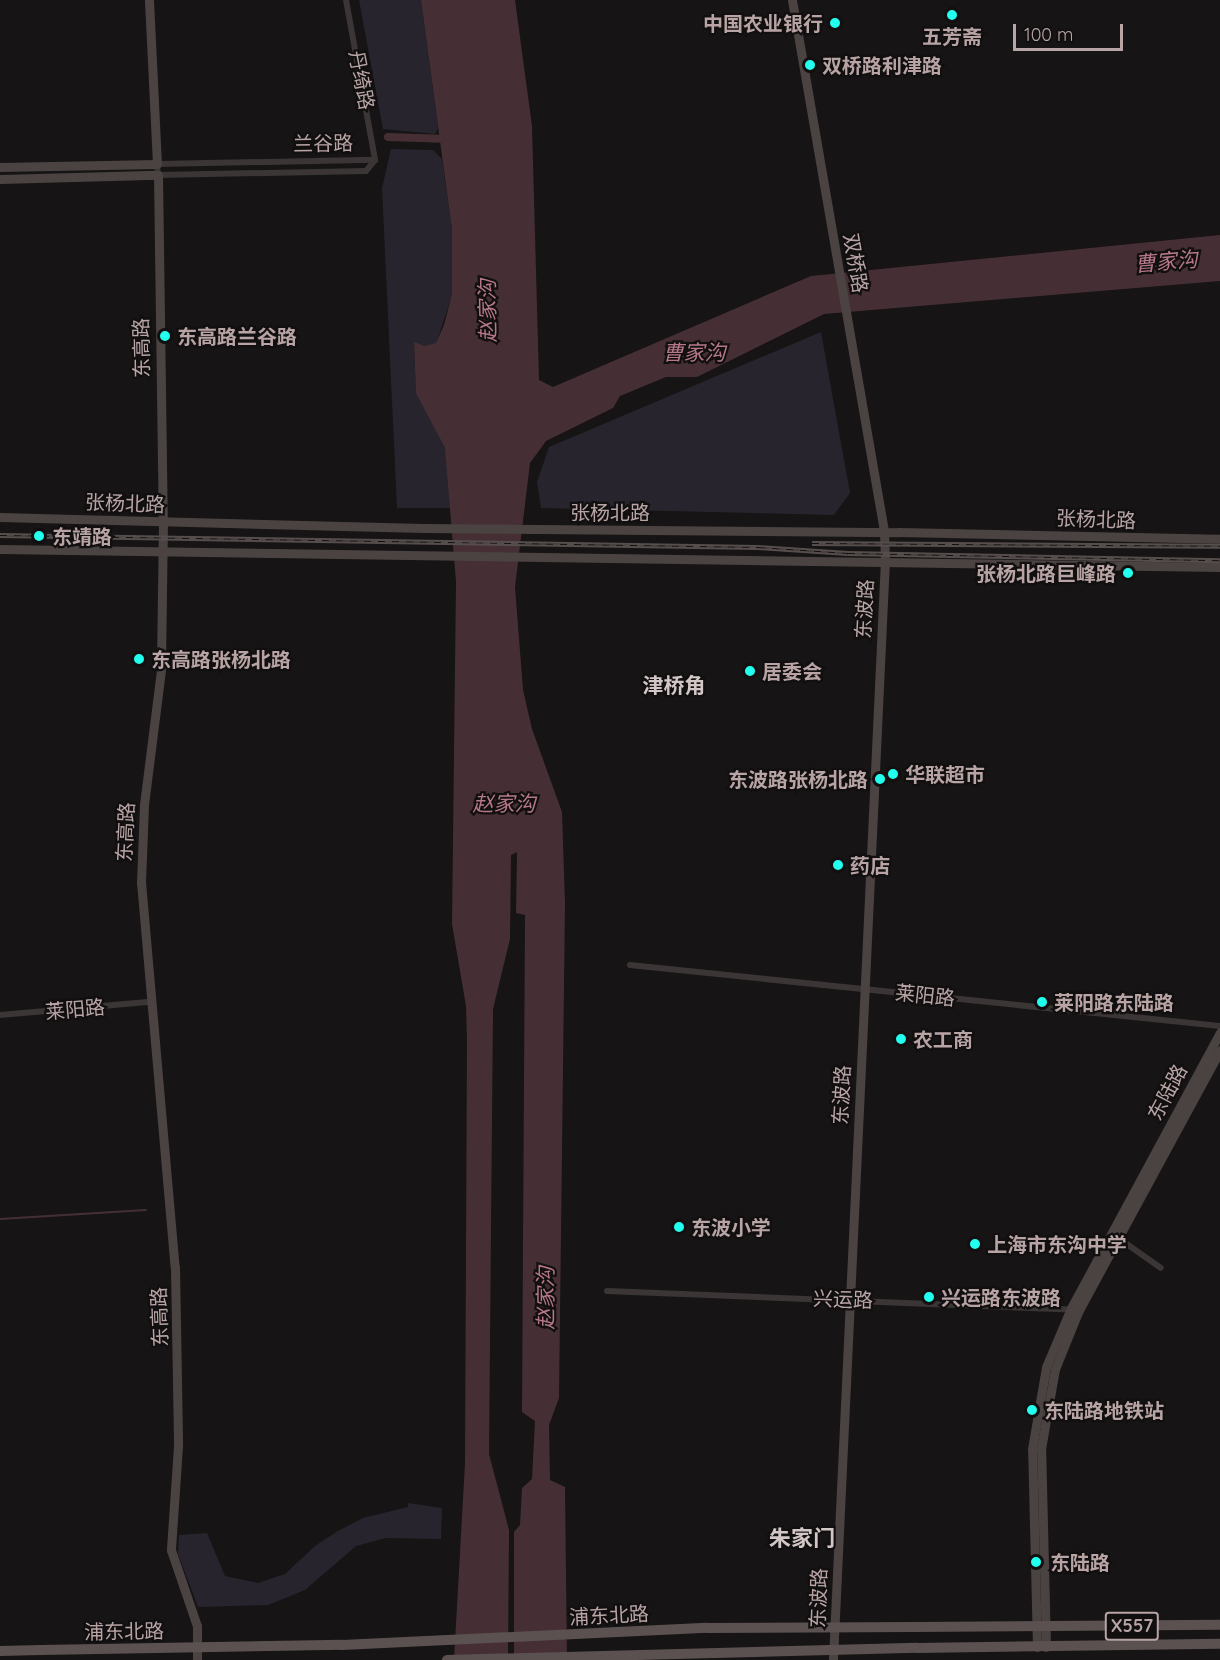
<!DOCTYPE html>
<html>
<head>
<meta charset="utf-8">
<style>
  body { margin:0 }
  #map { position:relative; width:1220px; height:1660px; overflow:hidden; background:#161414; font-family:Quicksand,"Noto Sans SC",sans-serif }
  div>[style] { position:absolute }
  .green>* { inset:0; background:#28242e }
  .water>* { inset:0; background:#452f35 }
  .stream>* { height:2px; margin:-1px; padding:0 1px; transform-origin:1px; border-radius:1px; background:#452f35 }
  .canal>* { height:8px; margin:-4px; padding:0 4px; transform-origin:4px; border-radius:4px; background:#452f35 }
  .street>* { height:6px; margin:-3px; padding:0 3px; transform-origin:3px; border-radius:3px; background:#3b3535 }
  .secondary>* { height:9px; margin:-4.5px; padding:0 4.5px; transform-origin:4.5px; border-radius:4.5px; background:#4b4342 }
  .primary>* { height:10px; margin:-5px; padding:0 5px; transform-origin:5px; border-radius:5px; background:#5b5150 }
  .rail>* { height:4.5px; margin-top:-2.25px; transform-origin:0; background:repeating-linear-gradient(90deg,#110f0f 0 7px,#564e4d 0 14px); box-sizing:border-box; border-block:2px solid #564e4d }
  .primary-bridge>* { height:10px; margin:-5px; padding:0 5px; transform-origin:5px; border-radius:5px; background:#5b5150 }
  .dots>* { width:16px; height:16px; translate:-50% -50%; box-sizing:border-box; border:3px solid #110f0f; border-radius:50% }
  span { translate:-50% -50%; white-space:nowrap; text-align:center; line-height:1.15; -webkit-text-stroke:4.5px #110f0f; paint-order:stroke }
  .shield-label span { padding:2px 4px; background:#110f0f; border:2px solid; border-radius:4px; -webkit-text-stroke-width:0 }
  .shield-label { font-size:18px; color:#b8a4a5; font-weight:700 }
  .poi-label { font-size:20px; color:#b8a4a5; font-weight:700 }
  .right { translate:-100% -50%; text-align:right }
  .left { translate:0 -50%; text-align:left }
  .street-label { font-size:20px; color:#b8a4a5 }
  .water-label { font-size:21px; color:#b67889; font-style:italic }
  .neighbourhood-label { font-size:21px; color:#d3c6c6; font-weight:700 }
  .quarter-label { font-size:22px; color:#d3c6c6; font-weight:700 }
  .scale { position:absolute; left:1013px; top:24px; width:110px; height:27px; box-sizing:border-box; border:3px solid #b8a4a5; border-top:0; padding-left:8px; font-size:18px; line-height:21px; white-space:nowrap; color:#b8a4a5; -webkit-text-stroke:4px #110f0f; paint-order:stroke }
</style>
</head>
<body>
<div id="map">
  <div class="green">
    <i style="clip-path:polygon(359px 0,421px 0,438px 128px,435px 134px,383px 129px)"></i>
    <i style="clip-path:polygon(391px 149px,433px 150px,442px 159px,452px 230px,452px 295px,436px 344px,425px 346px,414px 343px,416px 390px,445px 448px,453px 508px,397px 508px,382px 188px)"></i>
    <i style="clip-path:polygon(821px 332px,850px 493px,834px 515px,541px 508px,537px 482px,549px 447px)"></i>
    <i style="clip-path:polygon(408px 1503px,442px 1508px,441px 1539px,386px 1538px,356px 1546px,305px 1590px,268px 1605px,198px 1607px,178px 1554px,179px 1535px,207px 1533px,225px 1576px,258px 1583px,285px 1574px,315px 1546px,338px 1531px,363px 1518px,408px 1507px)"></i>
  </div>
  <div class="water">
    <i style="clip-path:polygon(421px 0,515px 0,532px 126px,539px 380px,553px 387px,811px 276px,1220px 235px,1220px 281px,824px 314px,697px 377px,666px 377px,620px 396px,613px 408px,546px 441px,530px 463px,515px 587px,523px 690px,532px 729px,562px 812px,565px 903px,559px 1398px,549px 1425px,550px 1480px,565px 1487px,567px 1660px,514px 1660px,514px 1532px,520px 1525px,522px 1488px,532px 1479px,535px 1421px,522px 1412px,525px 915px,516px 913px,517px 852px,511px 855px,510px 939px,493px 1009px,489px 1454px,509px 1530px,508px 1660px,454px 1660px,465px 1463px,467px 1040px,466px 1006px,452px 924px,456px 582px,445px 448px,416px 393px,414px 342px,425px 346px,436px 343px,444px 325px,452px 294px,452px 230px)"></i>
  </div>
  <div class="stream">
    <i style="left:0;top:1219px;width:146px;rotate:-3.5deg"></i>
  </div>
  <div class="canal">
    <i style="left:388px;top:137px;width:61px;rotate:1.9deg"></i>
  </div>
  <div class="street">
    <i style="left:346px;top:0;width:163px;rotate:79.7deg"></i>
    <i style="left:375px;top:160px;width:14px;rotate:129deg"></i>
    <i style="left:366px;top:171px;width:208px;rotate:178.9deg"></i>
    <i style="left:158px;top:175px;width:11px;rotate:-95deg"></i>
    <i style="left:157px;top:164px;width:218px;rotate:-1.1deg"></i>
    <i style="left:630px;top:965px;width:593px;rotate:5.9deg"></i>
    <i style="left:0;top:1015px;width:151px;rotate:-5deg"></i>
    <i style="left:1118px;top:1238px;width:52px;rotate:34.9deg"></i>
    <i style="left:607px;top:1291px;width:464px;rotate:2.3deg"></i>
  </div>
  <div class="secondary">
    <i style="left:792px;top:0;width:539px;rotate:80.17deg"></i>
    <i style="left:884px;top:531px;width:29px;rotate:88deg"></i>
    <i style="left:885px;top:560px;width:1101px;rotate:92.71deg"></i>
    <i style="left:0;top:167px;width:157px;rotate:-1.1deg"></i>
    <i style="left:157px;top:164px;width:164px;rotate:-92.8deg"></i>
    <i style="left:0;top:179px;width:158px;rotate:-1.5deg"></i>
    <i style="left:158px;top:175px;width:347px;rotate:89.2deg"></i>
    <i style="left:163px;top:522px;width:148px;rotate:90.8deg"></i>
    <i style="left:161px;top:670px;width:136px;rotate:97.2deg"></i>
    <i style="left:144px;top:805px;width:77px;rotate:92.2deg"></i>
    <i style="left:141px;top:882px;width:386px;rotate:85deg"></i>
    <i style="left:175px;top:1267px;width:179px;rotate:89deg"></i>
    <i style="left:178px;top:1446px;width:104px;rotate:93.9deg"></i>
    <i style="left:171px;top:1550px;width:80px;rotate:71.1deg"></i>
    <i style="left:197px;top:1626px;width:34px;rotate:90deg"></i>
    <i style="left:0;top:517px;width:423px;rotate:1.5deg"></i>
    <i style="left:423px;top:528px;width:476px;rotate:0.5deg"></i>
    <i style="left:899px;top:532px;width:321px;rotate:1.2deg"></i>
    <i style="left:0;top:549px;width:1220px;rotate:0.85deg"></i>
    <i style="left:1037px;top:1647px;width:198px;rotate:-91.4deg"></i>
    <i style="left:1032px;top:1449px;width:83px;rotate:-80.3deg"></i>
    <i style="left:1046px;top:1367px;width:64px;rotate:-67deg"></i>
    <i style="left:1071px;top:1308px;width:314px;rotate:-61.6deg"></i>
    <i style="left:1046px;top:1647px;width:198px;rotate:-91.4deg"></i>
    <i style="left:1041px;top:1449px;width:81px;rotate:-80.1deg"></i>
    <i style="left:1055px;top:1369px;width:61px;rotate:-68deg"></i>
    <i style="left:1078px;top:1312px;width:298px;rotate:-61.5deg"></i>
  </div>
  <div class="primary">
    <i style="left:915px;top:1627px;width:305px;rotate:-0.4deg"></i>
    <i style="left:917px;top:1648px;width:303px;rotate:-0.8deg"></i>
    <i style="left:0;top:1651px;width:41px;rotate:-1.4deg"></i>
  </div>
  <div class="rail">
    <i style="left:0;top:535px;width:758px;rotate:0.91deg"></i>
    <i style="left:758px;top:547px;width:90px;rotate:3.8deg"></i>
    <i style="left:848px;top:553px;width:372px;rotate:1.1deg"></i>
    <i style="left:812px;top:543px;width:408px;rotate:0.4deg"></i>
  </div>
  <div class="primary-bridge">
    <i style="left:41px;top:1650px;width:301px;rotate:-1deg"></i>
    <i style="left:342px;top:1645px;width:365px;rotate:-2.7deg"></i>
    <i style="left:707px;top:1628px;width:208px;rotate:-0.3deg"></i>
    <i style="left:447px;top:1660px;width:470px;rotate:-1.5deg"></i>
  </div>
  <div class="dots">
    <i style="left:952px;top:15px;background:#23ffef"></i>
    <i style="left:835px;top:23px;background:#23ffef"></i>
    <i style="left:810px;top:65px;background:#23ffef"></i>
    <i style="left:165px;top:336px;background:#23ffef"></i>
    <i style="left:39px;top:536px;background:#23ffef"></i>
    <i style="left:1128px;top:573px;background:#23ffef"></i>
    <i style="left:139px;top:659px;background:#23ffef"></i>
    <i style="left:750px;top:671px;background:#23ffef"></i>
    <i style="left:893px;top:774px;background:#23ffef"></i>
    <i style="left:880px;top:779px;background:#23ffef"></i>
    <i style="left:838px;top:865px;background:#23ffef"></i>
    <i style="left:1042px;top:1002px;background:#23ffef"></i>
    <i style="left:901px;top:1039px;background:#23ffef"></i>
    <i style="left:679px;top:1227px;background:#23ffef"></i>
    <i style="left:975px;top:1244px;background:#23ffef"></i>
    <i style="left:929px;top:1297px;background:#23ffef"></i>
    <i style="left:1032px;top:1410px;background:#23ffef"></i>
    <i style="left:1036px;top:1562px;background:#23ffef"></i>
  </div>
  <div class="shield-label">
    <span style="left:1132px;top:1626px">X557</span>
  </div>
  <div class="poi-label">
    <span class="right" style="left:823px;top:23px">中国农业银行</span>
    <span style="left:952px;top:36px">五芳斋</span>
    <span class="left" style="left:822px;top:65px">双桥路利津路</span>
    <span class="left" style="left:177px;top:336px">东高路兰谷路</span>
    <span class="left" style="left:52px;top:536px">东靖路</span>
    <span class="right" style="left:1116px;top:573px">张杨北路巨峰路</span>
    <span class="left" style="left:151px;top:659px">东高路张杨北路</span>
    <span class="left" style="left:762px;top:671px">居委会</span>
    <span class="left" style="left:905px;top:774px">华联超市</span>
    <span class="right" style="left:868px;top:779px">东波路张杨北路</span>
    <span class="left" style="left:850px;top:865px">药店</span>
    <span class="left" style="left:1054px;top:1002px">莱阳路东陆路</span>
    <span class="left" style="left:913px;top:1039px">农工商</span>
    <span class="left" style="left:691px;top:1227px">东波小学</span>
    <span class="left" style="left:987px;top:1244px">上海市东沟中学</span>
    <span class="left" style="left:941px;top:1297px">兴运路东波路</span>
    <span class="left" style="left:1044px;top:1410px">东陆路地铁站</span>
    <span class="left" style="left:1050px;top:1562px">东陆路</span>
  </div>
  <div class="street-label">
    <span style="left:362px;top:80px;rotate:79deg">丹绮路</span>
    <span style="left:323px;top:143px;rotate:-1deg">兰谷路</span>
    <span style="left:856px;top:263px;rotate:80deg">双桥路</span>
    <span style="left:141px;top:348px;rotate:-91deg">东高路</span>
    <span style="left:125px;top:503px;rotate:2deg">张杨北路</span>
    <span style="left:610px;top:512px">张杨北路</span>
    <span style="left:1096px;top:519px;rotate:2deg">张杨北路</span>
    <span style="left:864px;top:609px;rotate:-87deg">东波路</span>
    <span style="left:125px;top:832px;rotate:-87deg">东高路</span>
    <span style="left:925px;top:995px;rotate:6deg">莱阳路</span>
    <span style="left:75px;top:1009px;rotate:-5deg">莱阳路</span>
    <span style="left:1167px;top:1092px;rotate:-62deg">东陆路</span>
    <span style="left:841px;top:1095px;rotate:-87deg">东波路</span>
    <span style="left:843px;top:1299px;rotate:2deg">兴运路</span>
    <span style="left:159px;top:1317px;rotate:-92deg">东高路</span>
    <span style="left:818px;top:1598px;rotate:-88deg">东波路</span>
    <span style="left:609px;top:1615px;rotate:-3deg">浦东北路</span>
    <span style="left:124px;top:1631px;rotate:-1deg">浦东北路</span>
  </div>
  <div class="water-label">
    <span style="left:1166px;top:261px;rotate:-5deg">曹家沟</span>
    <span style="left:487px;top:311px;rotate:-91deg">赵家沟</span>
    <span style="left:694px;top:352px">曹家沟</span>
    <span style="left:504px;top:803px">赵家沟</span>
    <span style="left:545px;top:1298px;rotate:-90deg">赵家沟</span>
  </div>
  <div class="neighbourhood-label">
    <span style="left:674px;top:685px">津桥角</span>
  </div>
  <div class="quarter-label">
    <span style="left:802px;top:1539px">朱家门</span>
  </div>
  <div class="scale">100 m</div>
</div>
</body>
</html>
